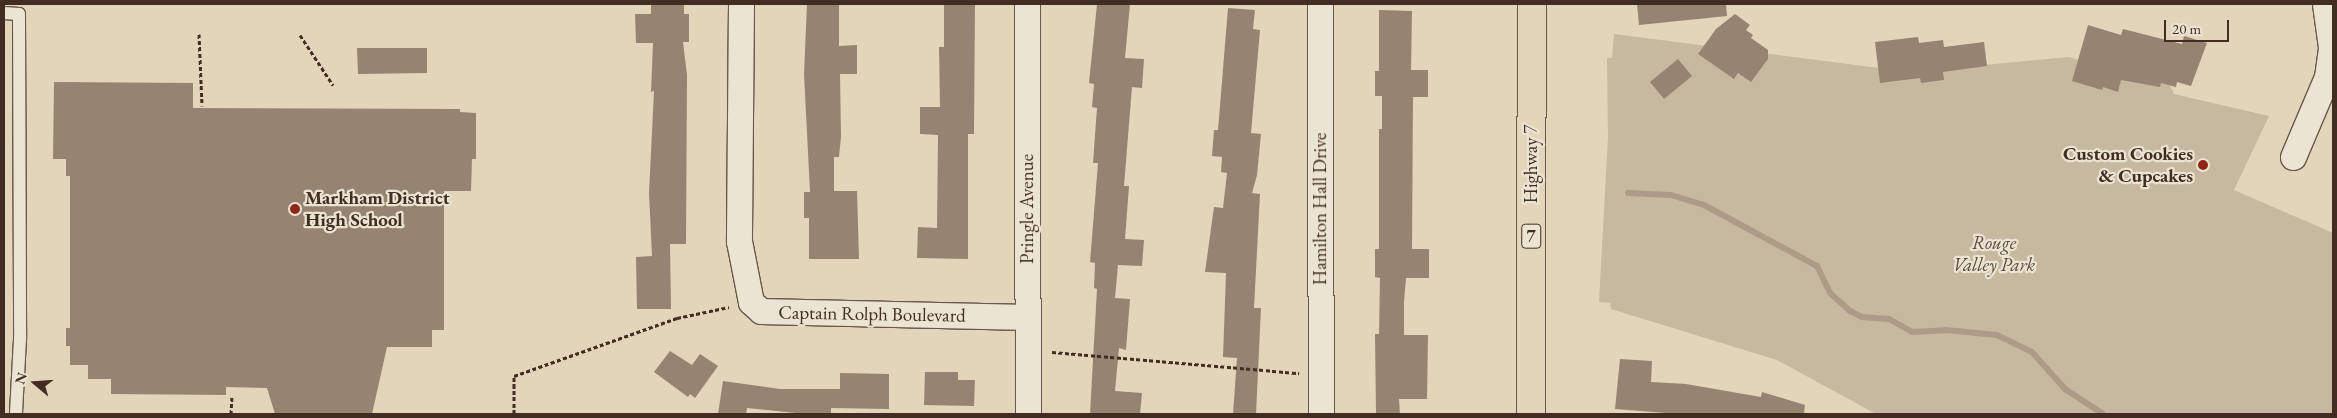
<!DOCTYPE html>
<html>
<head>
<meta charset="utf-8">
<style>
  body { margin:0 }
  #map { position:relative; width:2337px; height:418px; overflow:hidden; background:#e2d5ba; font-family:"EB Garamond",serif }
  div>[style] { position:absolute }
  .green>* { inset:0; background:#c7b8a0 }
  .stream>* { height:6px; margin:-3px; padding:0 3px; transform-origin:3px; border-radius:3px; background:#ac9c87 }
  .building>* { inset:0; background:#958472 }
  .path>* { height:3px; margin-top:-1.5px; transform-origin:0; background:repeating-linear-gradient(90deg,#422d23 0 4px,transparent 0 6.5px) }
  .roads { filter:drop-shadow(1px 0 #6a5749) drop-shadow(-1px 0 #6a5749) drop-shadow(0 1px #6a5749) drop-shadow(0 -1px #6a5749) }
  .lane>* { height:12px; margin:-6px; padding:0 6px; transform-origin:6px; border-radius:6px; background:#ece4d2 }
  .street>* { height:25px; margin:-12.5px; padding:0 12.5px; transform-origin:12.5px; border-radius:12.5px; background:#ece4d2 }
  .primary>* { height:28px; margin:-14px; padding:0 14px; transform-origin:14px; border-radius:14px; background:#e2d5ba }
  .dots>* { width:14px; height:14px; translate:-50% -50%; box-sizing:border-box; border:2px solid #ece4d2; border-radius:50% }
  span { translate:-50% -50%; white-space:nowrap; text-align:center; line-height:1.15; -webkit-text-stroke:4.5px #ece4d2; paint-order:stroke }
  .shield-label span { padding:1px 4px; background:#ece4d2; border:1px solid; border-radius:4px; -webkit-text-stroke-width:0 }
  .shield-label { font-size:18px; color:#422d23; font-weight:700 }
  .poi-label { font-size:19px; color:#422d23; font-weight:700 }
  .right { translate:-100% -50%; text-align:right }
  .left { translate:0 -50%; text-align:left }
  .street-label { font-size:19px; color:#422d23 }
  .park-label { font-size:19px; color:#5d493c; font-style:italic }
  .frame { position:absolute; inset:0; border:5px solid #422d23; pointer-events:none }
  .north { position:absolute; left:10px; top:358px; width:50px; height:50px; -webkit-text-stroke:4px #ece4d2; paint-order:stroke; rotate:288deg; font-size:14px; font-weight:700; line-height:20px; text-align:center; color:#422d23 }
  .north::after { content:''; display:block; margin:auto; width:18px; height:22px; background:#422d23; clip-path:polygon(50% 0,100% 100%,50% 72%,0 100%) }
  .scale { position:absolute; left:2164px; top:20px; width:65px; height:22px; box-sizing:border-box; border:2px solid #422d23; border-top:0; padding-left:6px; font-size:15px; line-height:18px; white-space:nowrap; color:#422d23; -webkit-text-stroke:4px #ece4d2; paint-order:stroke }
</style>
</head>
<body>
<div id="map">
  <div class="green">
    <i style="clip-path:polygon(1614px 34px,1910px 72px,2068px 57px,2169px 83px,2174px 94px,2269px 116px,2234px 190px,2333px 233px,2333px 414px,1876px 414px,1777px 360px,1611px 309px,1610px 303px,1599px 302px,1608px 137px,1607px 58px,1612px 58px)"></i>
  </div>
  <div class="stream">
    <i style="left:1628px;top:193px;width:43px;rotate:2.7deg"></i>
    <i style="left:1671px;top:195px;width:34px;rotate:17deg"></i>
    <i style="left:1704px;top:205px;width:128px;rotate:28.4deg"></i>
    <i style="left:1817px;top:266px;width:30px;rotate:64deg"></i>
    <i style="left:1830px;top:293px;width:27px;rotate:42deg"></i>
    <i style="left:1850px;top:311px;width:13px;rotate:27deg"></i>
    <i style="left:1862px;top:317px;width:27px;rotate:4deg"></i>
    <i style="left:1889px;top:319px;width:26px;rotate:29deg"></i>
    <i style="left:1912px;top:332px;width:34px;rotate:-3deg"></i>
    <i style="left:1946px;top:330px;width:51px;rotate:5.6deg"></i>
    <i style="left:1997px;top:335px;width:39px;rotate:26deg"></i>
    <i style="left:2032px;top:352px;width:50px;rotate:48.3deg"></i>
    <i style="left:2065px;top:389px;width:45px;rotate:33.3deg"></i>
  </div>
  <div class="building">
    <i style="clip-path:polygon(651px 4px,684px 4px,684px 14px,689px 14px,689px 42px,683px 42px,687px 75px,686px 244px,670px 244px,671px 309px,637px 309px,636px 257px,652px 256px,649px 193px,654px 91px,651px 92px,653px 43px,636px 43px,635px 14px,651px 14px)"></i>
    <i style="clip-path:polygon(807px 4px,839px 4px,839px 46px,857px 45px,857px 74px,840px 74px,841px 137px,839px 157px,834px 157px,834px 191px,857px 191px,859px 259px,809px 259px,809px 218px,804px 218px,804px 192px,810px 192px,804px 74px)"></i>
    <i style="clip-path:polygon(944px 4px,975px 4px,974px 134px,968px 134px,968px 259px,917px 258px,918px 227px,937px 228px,938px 135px,920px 134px,920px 107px,940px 107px,939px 47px,944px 47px)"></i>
    <i style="clip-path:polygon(1097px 4px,1130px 4px,1125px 58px,1144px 59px,1142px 88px,1132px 87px,1124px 186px,1129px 186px,1125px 239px,1144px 240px,1142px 266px,1118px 265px,1115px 298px,1130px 299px,1126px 350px,1119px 348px,1115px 391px,1142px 393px,1140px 414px,1090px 414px,1097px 289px,1094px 288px,1095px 263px,1090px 262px,1098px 163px,1093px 163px,1097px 108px,1092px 107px,1094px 84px,1089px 83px)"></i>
    <i style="clip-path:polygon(1637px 4px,1726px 4px,1727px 16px,1639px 25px)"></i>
    <i style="clip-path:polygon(1228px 8px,1255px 10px,1253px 29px,1260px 30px,1251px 133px,1261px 134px,1257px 175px,1252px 193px,1260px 194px,1254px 308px,1261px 308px,1256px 414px,1233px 414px,1237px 358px,1223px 357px,1226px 273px,1205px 272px,1214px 207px,1223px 208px,1227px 173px,1221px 172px,1222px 157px,1212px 156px,1214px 130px,1218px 130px)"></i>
    <i style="clip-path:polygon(1379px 10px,1412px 11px,1411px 70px,1428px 70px,1428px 97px,1413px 97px,1412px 249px,1429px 249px,1429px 278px,1406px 278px,1404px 302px,1404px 335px,1428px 335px,1427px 399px,1399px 399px,1400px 414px,1376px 414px,1375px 334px,1379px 334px,1380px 278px,1375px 277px,1375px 249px,1379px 249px,1379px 129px,1382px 129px,1382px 96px,1375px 96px,1375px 71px,1379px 71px)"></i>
    <i style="clip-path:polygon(1735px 14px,1750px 25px,1746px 30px,1753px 35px,1751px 38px,1768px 50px,1768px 59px,1751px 82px,1738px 73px,1734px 79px,1698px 54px,1716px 29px)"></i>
    <i style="clip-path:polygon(2088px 25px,2121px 35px,2123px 29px,2182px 44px,2184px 36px,2207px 43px,2191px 86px,2177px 82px,2176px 87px,2161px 83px,2160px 87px,2121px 80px,2118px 92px,2103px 87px,2102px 90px,2072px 81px)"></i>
    <i style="clip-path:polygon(1918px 37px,1919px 43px,1943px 40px,1944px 47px,1984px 42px,1987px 66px,1943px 72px,1944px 80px,1921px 83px,1920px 78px,1880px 83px,1875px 42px)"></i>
    <i style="clip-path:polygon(357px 48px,427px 48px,427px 73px,358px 74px)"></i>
    <i style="clip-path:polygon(1678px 59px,1692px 76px,1664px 99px,1650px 82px)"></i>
    <i style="clip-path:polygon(54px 82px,193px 83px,193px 108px,460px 109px,460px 112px,476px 113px,476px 159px,472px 159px,471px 191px,444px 191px,444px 330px,432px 330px,432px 347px,387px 347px,372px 414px,275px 414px,267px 388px,226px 387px,226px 395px,111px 394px,111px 379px,88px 379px,88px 365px,70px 365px,70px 346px,66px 346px,66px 328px,70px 328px,70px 176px,66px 176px,66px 159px,53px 159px)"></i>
    <i style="clip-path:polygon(670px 351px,692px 365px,700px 354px,718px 366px,695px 398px,690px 394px,688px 397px,654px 372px)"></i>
    <i style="clip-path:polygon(1620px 359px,1652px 361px,1651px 382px,1686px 384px,1761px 397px,1762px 392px,1805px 405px,1804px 414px,1679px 414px,1615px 409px)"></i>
    <i style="clip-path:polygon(925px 372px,958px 372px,958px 380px,975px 380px,974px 406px,924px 405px)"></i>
    <i style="clip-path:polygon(840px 373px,889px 374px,889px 409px,831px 408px,831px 414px,805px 414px,747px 408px,746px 414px,718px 414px,723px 381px,780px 389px,840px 389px)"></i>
  </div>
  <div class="path">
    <i style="left:199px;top:34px;width:72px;rotate:87.6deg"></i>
    <i style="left:300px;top:35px;width:60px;rotate:56.6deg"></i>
    <i style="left:1052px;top:352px;width:248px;rotate:4.9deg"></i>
    <i style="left:231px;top:414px;width:17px;rotate:-87deg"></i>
    <i style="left:514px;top:414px;width:38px;rotate:-90deg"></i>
    <i style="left:514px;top:376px;width:173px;rotate:-19.6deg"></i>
    <i style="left:677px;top:318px;width:53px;rotate:-11.9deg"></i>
  </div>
  <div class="roads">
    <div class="lane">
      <i style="left:4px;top:13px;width:15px;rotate:4deg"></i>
      <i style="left:19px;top:14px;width:325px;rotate:89.8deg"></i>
      <i style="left:20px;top:339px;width:75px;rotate:93.1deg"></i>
    </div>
    <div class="street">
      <i style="left:741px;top:4px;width:237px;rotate:90.5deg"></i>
      <i style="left:739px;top:241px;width:62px;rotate:78.9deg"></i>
      <i style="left:751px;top:302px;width:13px;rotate:42deg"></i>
      <i style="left:761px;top:311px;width:266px;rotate:1.3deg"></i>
      <i style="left:1027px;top:4px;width:410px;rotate:89.9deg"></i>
      <i style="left:1320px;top:4px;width:410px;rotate:89.9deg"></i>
      <i style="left:2293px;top:157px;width:87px;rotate:-67deg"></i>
      <i style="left:2327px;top:77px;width:30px;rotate:-82deg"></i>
      <i style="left:2331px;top:47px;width:43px;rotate:-97.9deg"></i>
    </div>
    <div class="primary">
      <i style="left:1531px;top:414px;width:410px;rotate:-89.9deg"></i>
    </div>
  </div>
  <div class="dots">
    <i style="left:2203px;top:165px;background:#8f2418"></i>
    <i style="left:295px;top:209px;background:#8f2418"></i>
  </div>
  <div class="shield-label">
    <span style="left:1531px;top:236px">7</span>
  </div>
  <div class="poi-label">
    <span class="right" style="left:2193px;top:165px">Custom Cookies<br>&amp; Cupcakes</span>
    <span class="left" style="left:305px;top:209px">Markham District<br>High School</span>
  </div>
  <div class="street-label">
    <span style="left:1531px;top:164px;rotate:-90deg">Highway 7</span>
    <span style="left:1027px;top:209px;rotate:-90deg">Pringle Avenue</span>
    <span style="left:1320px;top:209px;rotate:-90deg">Hamilton Hall Drive</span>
    <span style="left:872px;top:314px;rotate:1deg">Captain Rolph Boulevard</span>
  </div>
  <div class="park-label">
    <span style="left:1994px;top:254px">Rouge<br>Valley Park</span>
  </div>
  <div class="frame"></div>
  <div class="north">N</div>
  <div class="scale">20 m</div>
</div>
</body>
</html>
